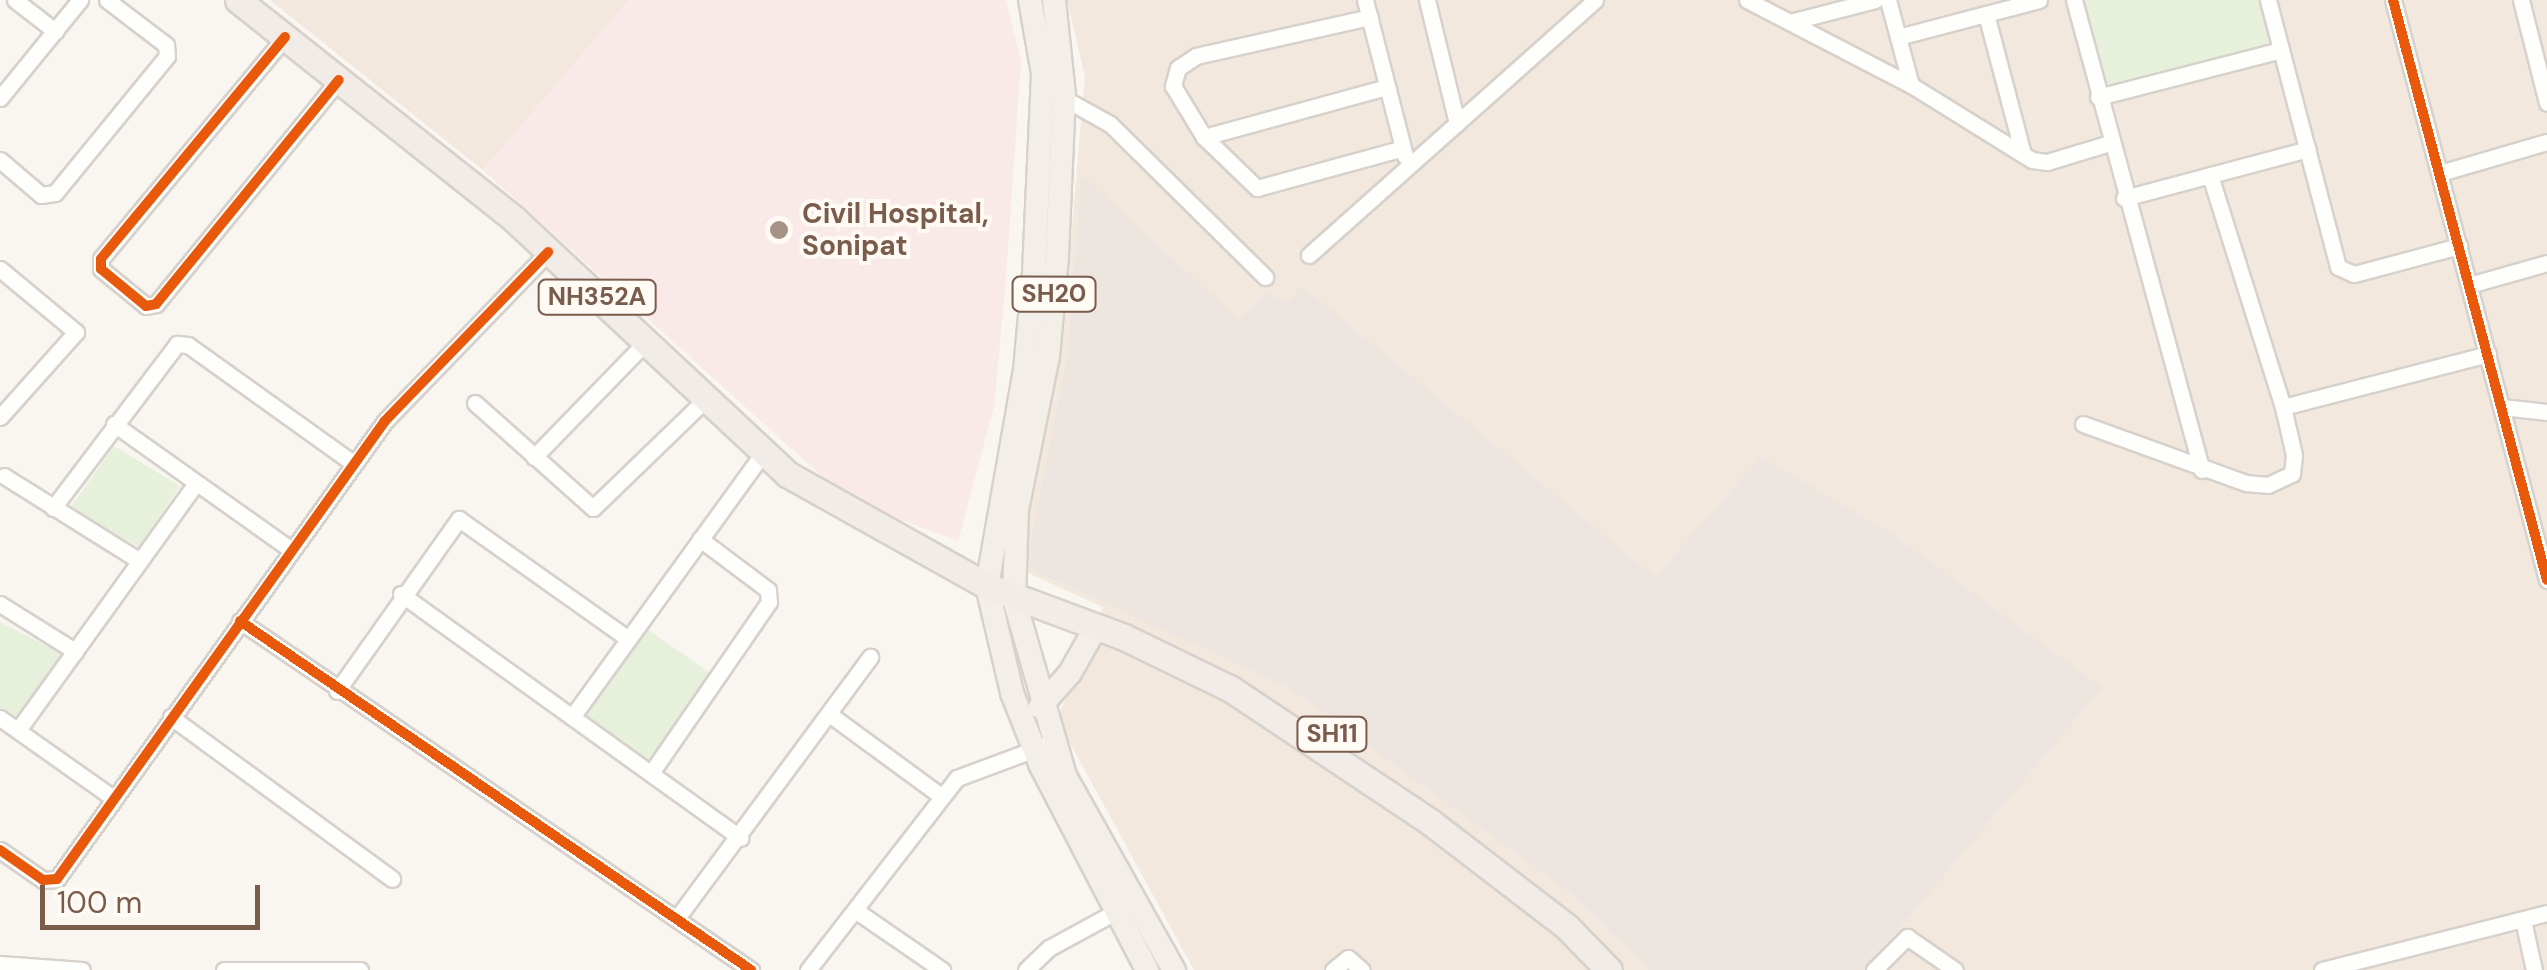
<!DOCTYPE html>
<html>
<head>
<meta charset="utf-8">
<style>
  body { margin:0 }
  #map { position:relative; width:2547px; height:970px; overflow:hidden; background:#f9f5f0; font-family:"DM Sans",sans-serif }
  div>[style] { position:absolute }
  .residential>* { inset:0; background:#f2e8de }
  .industrial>* { inset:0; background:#ede5e0 }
  .medical>* { inset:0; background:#fae9e9 }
  .green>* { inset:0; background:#e7f0db }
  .roads { filter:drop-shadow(2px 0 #d7d1cb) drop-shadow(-2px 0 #d7d1cb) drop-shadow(0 2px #d7d1cb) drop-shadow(0 -2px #d7d1cb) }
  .minor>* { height:15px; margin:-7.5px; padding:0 7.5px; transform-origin:7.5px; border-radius:7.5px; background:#fefefd }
  .primary>* { height:22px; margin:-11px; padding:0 11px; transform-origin:11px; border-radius:11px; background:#f3eee8 }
  .trunk>* { height:25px; margin:-12.5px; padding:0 12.5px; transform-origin:12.5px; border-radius:12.5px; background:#f2ece8 }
  .cycleway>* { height:10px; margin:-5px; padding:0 5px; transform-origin:5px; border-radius:5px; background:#e8590c }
  .dots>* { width:28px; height:28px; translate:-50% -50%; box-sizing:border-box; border:5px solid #fffaf3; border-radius:50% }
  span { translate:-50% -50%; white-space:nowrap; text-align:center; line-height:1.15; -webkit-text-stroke:8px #fffaf3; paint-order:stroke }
  .shield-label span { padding:2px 8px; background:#fffaf3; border:2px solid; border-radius:8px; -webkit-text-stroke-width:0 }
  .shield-label { font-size:25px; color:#7a5c4d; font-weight:700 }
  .poi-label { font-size:28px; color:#7a5c4d; font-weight:700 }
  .left { translate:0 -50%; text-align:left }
  .scale { position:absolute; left:40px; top:885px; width:220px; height:45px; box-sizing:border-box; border:5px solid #7a5c4d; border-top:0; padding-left:12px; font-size:30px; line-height:35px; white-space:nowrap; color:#7a5c4d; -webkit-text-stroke:8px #fffaf3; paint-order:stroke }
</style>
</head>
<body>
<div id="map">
  <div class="residential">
    <i style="clip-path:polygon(270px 0,629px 0,483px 170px)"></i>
    <i style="clip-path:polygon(1067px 0,2547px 0,2547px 970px,1194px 970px,1064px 732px,1060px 713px,1103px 607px,1019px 569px,1061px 352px,1085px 77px)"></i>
  </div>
  <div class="industrial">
    <i style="clip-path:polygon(1081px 174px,1239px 320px,1266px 292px,1287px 303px,1302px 286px,1655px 577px,1761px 457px,1897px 537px,2102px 688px,1864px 970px,1650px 970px,1572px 894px,1288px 687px,1026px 567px,1068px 353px)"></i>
  </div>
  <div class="medical">
    <i style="clip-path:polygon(629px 0,1006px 0,1021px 61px,1005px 290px,994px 406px,958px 541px,885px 514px,823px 477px,483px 170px)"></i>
  </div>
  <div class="green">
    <i style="clip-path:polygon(2085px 0,2257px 0,2269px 44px,2108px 87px)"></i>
    <i style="clip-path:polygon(114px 446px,180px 486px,139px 547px,70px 508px)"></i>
    <i style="clip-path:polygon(0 622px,63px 654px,15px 720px,0 710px)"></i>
    <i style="clip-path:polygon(647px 629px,710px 673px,649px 760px,585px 715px)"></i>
  </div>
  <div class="roads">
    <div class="minor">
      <i style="left:15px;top:0;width:51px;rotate:37.8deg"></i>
      <i style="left:1365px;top:0;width:161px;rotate:75.6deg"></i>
      <i style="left:1427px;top:0;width:127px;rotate:76.3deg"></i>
      <i style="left:1747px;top:0;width:185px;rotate:27.4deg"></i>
      <i style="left:1911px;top:85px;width:142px;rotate:31.8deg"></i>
      <i style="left:2032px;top:160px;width:15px;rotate:8deg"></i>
      <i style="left:2047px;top:162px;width:66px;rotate:-16.8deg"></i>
      <i style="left:1888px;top:0;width:88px;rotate:74.9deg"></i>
      <i style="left:2074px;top:0;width:487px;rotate:74.8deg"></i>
      <i style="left:2268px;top:0;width:276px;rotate:75.3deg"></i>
      <i style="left:2338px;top:267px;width:17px;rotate:24deg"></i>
      <i style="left:2354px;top:274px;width:109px;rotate:-14.9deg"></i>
      <i style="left:2393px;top:0;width:600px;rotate:75.13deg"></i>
      <i style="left:2521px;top:0;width:106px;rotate:75.8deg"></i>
      <i style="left:1986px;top:14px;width:145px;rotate:75.2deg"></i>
      <i style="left:1370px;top:17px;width:178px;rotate:167.4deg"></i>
      <i style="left:1196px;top:56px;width:22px;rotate:146deg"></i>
      <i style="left:1178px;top:68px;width:19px;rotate:106deg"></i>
      <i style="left:1173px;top:86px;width:60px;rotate:58.7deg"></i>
      <i style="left:1204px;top:137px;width:74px;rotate:43.9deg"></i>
      <i style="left:1257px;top:188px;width:151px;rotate:-15.3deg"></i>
      <i style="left:1790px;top:22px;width:88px;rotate:-14.5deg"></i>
      <i style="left:285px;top:37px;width:288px;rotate:129.7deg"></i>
      <i style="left:101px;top:259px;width:10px;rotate:90deg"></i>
      <i style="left:101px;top:269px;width:58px;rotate:39.4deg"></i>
      <i style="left:146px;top:306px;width:10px;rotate:-11deg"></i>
      <i style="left:156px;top:304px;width:289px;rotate:-50.8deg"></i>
      <i style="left:1898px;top:37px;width:146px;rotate:-14.7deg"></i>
      <i style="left:1056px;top:94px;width:62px;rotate:29.1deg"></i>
      <i style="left:1110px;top:124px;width:218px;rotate:44.6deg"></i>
      <i style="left:2098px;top:97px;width:189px;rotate:-14.4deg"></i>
      <i style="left:0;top:98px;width:127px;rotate:-50.8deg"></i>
      <i style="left:1204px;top:137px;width:190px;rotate:-15.3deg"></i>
      <i style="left:0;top:160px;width:54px;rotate:40.5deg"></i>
      <i style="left:41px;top:195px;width:14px;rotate:-8deg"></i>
      <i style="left:55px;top:193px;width:177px;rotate:-50.7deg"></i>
      <i style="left:167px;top:56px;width:11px;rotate:-95deg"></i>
      <i style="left:166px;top:45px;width:74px;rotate:-142.7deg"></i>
      <i style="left:2440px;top:173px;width:111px;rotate:-16.2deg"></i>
      <i style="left:2124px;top:198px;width:190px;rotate:-14.9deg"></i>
      <i style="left:1309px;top:255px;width:383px;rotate:-41.7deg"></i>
      <i style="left:0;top:269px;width:99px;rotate:39.7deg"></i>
      <i style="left:76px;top:332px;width:114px;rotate:131.8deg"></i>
      <i style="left:2469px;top:285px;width:81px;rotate:-15.8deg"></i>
      <i style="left:475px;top:403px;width:158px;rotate:41.7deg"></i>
      <i style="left:593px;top:508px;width:157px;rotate:-44deg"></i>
      <i style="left:2283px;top:407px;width:212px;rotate:-14.5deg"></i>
      <i style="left:2502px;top:407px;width:45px;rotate:6.3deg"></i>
      <i style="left:114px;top:424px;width:217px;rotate:35.4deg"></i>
      <i style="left:2083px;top:424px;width:173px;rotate:19.9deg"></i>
      <i style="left:2246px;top:483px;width:22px;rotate:5deg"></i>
      <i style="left:2268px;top:485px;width:26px;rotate:-25deg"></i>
      <i style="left:2292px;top:474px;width:19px;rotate:-84deg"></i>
      <i style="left:2294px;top:455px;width:49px;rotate:-102.9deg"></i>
      <i style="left:2283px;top:407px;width:243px;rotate:-107.5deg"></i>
      <i style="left:534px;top:457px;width:161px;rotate:-45.8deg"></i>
      <i style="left:4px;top:476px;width:160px;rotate:32deg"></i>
      <i style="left:53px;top:508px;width:206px;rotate:-52.9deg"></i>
      <i style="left:177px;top:344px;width:11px;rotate:5deg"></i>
      <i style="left:188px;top:345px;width:203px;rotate:35.6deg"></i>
      <i style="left:401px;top:594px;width:418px;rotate:35.7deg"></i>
      <i style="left:0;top:604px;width:89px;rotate:32.1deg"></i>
      <i style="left:240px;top:621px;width:619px;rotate:34.33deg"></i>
      <i style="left:337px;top:691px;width:211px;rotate:-54.7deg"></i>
      <i style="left:459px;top:519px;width:206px;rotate:35.3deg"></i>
      <i style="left:829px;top:714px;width:139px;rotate:36.2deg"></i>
      <i style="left:171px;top:717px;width:274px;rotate:36.2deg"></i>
      <i style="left:572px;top:717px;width:327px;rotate:-54.1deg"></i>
      <i style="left:0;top:718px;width:138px;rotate:35.3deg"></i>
      <i style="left:18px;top:730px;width:304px;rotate:-54.2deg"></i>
      <i style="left:651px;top:773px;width:208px;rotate:-55.4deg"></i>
      <i style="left:769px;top:602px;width:12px;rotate:-95deg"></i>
      <i style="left:768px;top:590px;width:85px;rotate:-143.1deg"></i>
      <i style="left:0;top:850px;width:52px;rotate:34.9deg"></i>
      <i style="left:43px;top:880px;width:14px;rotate:-4deg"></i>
      <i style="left:57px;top:879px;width:563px;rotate:-54.39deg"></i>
      <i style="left:385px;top:421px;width:235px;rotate:-46deg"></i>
      <i style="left:855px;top:910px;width:106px;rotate:34.6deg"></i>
      <i style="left:677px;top:918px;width:325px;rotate:-53.5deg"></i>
      <i style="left:2523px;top:920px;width:51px;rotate:77.6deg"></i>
      <i style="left:0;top:964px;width:82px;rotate:4.2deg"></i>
      <i style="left:224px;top:970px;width:136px"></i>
      <i style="left:808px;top:970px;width:243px;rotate:-52.2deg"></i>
      <i style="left:957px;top:778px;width:92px;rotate:-20.4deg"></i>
      <i style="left:1026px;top:970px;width:32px;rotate:-44deg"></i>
      <i style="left:1049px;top:948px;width:75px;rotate:-28.6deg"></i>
      <i style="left:1333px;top:970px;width:19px;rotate:-39deg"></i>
      <i style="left:1348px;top:958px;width:18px;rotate:41deg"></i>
      <i style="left:1874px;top:970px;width:47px;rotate:-45deg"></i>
      <i style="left:1907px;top:937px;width:58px;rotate:34.5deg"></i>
      <i style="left:2322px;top:970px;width:232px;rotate:-14.2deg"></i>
    </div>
    <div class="primary">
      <i style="left:1030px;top:0;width:75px;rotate:80deg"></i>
      <i style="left:1043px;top:74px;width:199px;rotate:92.6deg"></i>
      <i style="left:1034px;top:273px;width:97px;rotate:95.3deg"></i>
      <i style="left:1025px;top:370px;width:219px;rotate:100deg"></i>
      <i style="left:987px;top:586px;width:110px;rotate:76.8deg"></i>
      <i style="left:1012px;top:693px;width:79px;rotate:68.3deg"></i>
      <i style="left:1041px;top:766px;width:230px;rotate:62.5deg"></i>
      <i style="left:1054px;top:0;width:96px;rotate:84deg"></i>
      <i style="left:1064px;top:95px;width:161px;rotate:92.5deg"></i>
      <i style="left:1057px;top:256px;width:100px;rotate:95.1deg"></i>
      <i style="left:1048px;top:356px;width:157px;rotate:101.4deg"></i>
      <i style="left:1017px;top:510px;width:89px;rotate:91.9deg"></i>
      <i style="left:1014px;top:599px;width:184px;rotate:73.9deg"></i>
      <i style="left:1065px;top:776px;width:223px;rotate:60.7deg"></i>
      <i style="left:1040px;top:707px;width:45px;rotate:-48.6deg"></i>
      <i style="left:1070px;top:673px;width:53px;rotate:-60.5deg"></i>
    </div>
    <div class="trunk">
      <i style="left:238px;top:0;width:352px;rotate:38.4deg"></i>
      <i style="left:514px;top:219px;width:374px;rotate:43deg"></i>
      <i style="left:787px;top:474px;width:229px;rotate:29.2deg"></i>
      <i style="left:987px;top:586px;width:146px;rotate:20.4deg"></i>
      <i style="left:1124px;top:637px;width:119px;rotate:25.9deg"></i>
      <i style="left:1231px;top:689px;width:238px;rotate:33.7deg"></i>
      <i style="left:1429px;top:821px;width:174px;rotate:37.5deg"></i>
      <i style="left:1567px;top:927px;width:60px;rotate:45.7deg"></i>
    </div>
  </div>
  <div class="cycleway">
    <i style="left:2393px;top:0;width:600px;rotate:75.13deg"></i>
    <i style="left:285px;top:37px;width:288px;rotate:129.7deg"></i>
    <i style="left:101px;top:259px;width:10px;rotate:90deg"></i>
    <i style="left:101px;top:269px;width:58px;rotate:39.4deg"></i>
    <i style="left:146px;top:306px;width:10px;rotate:-11deg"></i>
    <i style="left:156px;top:304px;width:289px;rotate:-50.8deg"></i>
    <i style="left:240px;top:621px;width:619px;rotate:34.33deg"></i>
    <i style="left:0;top:850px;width:52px;rotate:34.9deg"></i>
    <i style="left:43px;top:880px;width:14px;rotate:-4deg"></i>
    <i style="left:57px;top:879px;width:563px;rotate:-54.39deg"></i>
    <i style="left:385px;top:421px;width:235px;rotate:-46deg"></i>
  </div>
  <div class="dots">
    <i style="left:779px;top:230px;background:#a69286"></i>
  </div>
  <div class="shield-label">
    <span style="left:1054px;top:294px">SH20</span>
    <span style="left:597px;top:297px">NH352A</span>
    <span style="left:1332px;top:734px">SH11</span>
  </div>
  <div class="poi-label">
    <span class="left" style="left:802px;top:230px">Civil Hospital,<br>Sonipat</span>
  </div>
  <div class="scale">100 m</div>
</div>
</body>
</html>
